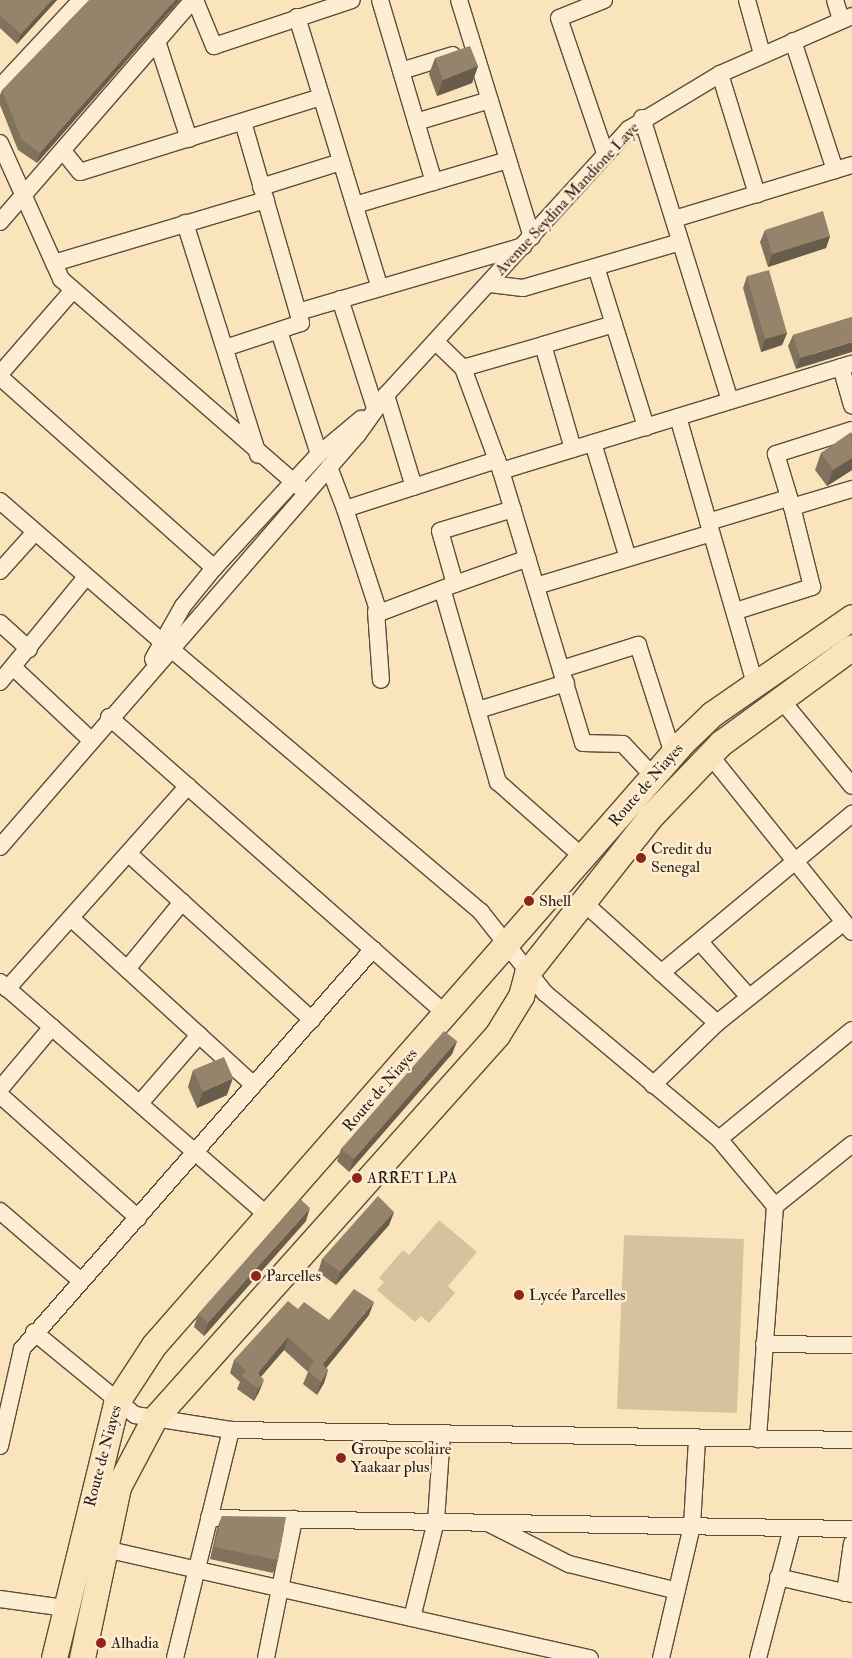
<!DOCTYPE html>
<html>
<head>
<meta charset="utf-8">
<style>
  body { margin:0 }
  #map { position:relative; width:852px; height:1658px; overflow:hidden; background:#fae4bb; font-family:"IM FELL Double Pica",serif }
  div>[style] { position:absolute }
  .green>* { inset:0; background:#d6c29f }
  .roads { filter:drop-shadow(1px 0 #5c4d3e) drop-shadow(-1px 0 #5c4d3e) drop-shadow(0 1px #5c4d3e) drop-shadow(0 -1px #5c4d3e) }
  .street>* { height:16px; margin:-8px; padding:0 8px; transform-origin:8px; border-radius:8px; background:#fcedd3 }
  .primary>* { height:25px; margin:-12.5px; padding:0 12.5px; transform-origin:12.5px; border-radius:12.5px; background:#fae4bb }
  .wall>* { inset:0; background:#80725c }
  .shaded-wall>* { inset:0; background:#685c4b }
  .building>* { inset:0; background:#95846b }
  .dots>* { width:14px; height:14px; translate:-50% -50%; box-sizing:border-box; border:2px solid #fcedd3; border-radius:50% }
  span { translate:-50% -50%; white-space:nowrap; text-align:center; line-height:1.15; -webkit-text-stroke:5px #fcedd3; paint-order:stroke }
  .street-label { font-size:16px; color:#271b15 }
  .poi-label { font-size:16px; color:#271b15 }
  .left { translate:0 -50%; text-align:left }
</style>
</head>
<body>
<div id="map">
  <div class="green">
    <i style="clip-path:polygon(439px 1220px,477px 1252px,448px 1286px,455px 1293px,429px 1323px,421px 1316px,415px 1322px,377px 1290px,384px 1282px,379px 1278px,403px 1250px,409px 1255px)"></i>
    <i style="clip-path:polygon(624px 1235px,744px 1239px,737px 1413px,617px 1409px)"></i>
  </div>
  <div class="roads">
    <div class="street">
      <i style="left:195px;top:0;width:50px;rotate:67.6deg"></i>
      <i style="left:214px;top:46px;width:145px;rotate:-18.4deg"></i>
      <i style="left:380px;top:0;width:190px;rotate:73.5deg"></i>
      <i style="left:459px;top:0;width:248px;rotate:72.9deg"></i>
      <i style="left:604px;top:0;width:48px;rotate:158.2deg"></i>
      <i style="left:559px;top:18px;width:143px;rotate:71.2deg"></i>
      <i style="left:747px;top:0;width:56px;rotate:74.5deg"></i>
      <i style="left:835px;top:0;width:21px;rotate:73deg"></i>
      <i style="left:297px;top:17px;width:283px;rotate:73deg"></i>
      <i style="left:157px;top:41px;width:103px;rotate:71.9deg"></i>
      <i style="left:793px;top:41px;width:136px;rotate:72deg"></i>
      <i style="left:401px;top:71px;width:54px;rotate:-17.1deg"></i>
      <i style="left:720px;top:74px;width:126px;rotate:72.9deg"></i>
      <i style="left:0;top:87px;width:119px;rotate:-47deg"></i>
      <i style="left:642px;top:118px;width:296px;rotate:72.7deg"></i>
      <i style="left:416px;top:122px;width:77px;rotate:-16.6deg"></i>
      <i style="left:0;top:143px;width:149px;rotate:65.8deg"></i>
      <i style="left:61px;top:279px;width:324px;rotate:41.1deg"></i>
      <i style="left:63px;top:151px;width:27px;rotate:51deg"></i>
      <i style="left:80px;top:172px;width:252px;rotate:-17.3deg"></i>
      <i style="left:261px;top:187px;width:84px;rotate:-17.4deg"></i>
      <i style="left:355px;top:205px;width:159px;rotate:-16.4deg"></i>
      <i style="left:674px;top:219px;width:186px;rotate:-16.9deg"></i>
      <i style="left:0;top:222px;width:294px;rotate:-49deg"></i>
      <i style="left:185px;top:223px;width:243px;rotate:72.5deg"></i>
      <i style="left:54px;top:263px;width:221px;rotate:-16.6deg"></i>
      <i style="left:596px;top:267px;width:168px;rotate:72.6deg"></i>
      <i style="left:490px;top:284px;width:33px;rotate:7deg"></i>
      <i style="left:523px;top:288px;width:164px;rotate:-16.3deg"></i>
      <i style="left:340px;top:299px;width:114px;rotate:72.2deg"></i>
      <i style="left:298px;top:312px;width:235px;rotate:-16.3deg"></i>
      <i style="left:279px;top:331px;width:129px;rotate:72deg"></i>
      <i style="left:436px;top:342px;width:37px;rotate:44deg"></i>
      <i style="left:463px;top:368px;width:83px;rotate:-16deg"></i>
      <i style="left:543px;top:345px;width:108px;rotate:73.9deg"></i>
      <i style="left:543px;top:345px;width:74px;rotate:-16.5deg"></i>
      <i style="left:225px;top:348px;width:80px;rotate:-18.2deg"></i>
      <i style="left:301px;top:323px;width:209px;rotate:-106.1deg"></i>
      <i style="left:841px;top:367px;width:40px;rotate:74deg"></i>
      <i style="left:463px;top:368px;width:110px;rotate:69.7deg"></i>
      <i style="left:501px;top:471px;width:284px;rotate:73.2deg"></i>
      <i style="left:583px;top:743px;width:40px;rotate:1.4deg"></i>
      <i style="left:623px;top:744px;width:45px;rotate:46.8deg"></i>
      <i style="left:0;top:374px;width:111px;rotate:-49deg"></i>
      <i style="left:0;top:377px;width:287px;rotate:41.7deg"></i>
      <i style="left:386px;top:395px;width:96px;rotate:73.1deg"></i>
      <i style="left:678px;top:417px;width:278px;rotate:73.9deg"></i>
      <i style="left:852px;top:430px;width:80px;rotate:162.5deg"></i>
      <i style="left:776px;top:454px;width:55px;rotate:73.2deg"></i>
      <i style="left:792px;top:507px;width:63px;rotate:-16.7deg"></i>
      <i style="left:593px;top:443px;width:120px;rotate:73.1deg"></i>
      <i style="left:329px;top:467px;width:45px;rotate:69.1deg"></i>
      <i style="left:345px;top:509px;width:160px;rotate:-17.9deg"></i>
      <i style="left:501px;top:471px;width:367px;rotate:-17deg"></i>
      <i style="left:0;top:501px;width:215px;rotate:41deg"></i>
      <i style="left:345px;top:509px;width:109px;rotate:71.9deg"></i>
      <i style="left:379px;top:613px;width:81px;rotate:-20.9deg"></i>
      <i style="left:455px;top:584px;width:55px;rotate:-105.8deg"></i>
      <i style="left:440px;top:531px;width:76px;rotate:-16.8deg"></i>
      <i style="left:708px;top:522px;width:84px;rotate:-16.7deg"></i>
      <i style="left:0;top:571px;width:52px;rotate:-48.1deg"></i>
      <i style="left:455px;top:584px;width:77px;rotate:-19.6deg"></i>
      <i style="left:536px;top:586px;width:183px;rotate:-16.8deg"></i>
      <i style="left:443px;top:592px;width:198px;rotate:73.9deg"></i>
      <i style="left:498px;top:782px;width:115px;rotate:41.5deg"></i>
      <i style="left:376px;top:611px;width:69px;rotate:85.9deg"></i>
      <i style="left:736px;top:611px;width:80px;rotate:-17.5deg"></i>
      <i style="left:812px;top:587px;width:82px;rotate:-104deg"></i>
      <i style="left:0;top:623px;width:39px;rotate:42deg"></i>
      <i style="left:171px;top:649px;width:407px;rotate:40.3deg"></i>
      <i style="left:481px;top:912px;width:103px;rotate:51.7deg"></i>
      <i style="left:545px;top:993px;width:227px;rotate:40deg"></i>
      <i style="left:719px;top:1139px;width:87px;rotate:50.1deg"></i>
      <i style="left:775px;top:1206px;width:234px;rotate:94.2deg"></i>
      <i style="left:153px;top:659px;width:61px;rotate:-60.5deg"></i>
      <i style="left:183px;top:606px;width:49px;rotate:-50.8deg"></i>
      <i style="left:214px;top:568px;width:155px;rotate:-47.4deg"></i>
      <i style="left:319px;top:454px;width:55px;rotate:-39.8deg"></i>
      <i style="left:14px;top:668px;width:104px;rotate:43.1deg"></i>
      <i style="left:562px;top:669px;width:80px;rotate:-17.5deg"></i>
      <i style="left:638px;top:645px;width:114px;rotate:72.2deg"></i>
      <i style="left:0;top:682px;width:136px;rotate:-50.7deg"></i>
      <i style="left:779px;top:697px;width:115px;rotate:50.6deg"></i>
      <i style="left:478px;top:710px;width:92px;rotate:-17.1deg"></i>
      <i style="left:109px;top:717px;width:449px;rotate:41.4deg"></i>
      <i style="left:709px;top:754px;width:228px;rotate:51.2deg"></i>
      <i style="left:0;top:847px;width:547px;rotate:-49.08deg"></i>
      <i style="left:358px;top:434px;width:48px;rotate:-54.3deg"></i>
      <i style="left:386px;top:395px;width:360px;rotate:-47.6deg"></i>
      <i style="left:629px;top:129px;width:106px;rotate:-31.1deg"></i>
      <i style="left:720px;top:74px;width:144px;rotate:-23.7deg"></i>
      <i style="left:129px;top:854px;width:247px;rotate:42.2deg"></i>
      <i style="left:582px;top:901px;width:182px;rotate:42.1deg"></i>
      <i style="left:72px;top:919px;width:246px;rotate:42.4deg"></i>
      <i style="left:700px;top:942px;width:74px;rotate:48.3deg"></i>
      <i style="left:127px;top:969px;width:87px;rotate:-50.6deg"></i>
      <i style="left:661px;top:973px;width:249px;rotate:-39.8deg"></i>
      <i style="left:0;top:982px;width:357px;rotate:41.1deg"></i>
      <i style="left:7px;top:989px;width:272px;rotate:-48.3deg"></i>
      <i style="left:653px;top:1085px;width:89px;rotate:-44.1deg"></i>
      <i style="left:717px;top:1023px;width:162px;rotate:-38.5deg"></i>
      <i style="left:0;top:1089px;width:81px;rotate:-50deg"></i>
      <i style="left:0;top:1095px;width:185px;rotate:41.7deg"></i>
      <i style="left:141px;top:1102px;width:89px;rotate:-49.1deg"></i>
      <i style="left:719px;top:1139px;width:172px;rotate:-39.3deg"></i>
      <i style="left:775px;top:1206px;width:99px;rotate:-38.8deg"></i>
      <i style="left:0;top:1211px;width:106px;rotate:40.8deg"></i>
      <i style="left:34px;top:1332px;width:131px;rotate:39.4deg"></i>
      <i style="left:135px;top:1415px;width:97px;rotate:8.9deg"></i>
      <i style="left:231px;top:1430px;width:621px;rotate:0.92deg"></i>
      <i style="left:764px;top:1344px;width:88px;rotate:0.7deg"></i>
      <i style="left:0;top:1446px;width:99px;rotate:-77.2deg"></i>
      <i style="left:22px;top:1349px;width:532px;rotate:-48.73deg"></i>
      <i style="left:209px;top:1518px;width:643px;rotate:0.98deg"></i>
      <i style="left:490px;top:1524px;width:89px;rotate:26.9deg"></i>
      <i style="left:569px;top:1564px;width:111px;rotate:14deg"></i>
      <i style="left:105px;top:1549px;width:497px;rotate:12.7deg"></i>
      <i style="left:778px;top:1577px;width:76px;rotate:12.9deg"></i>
      <i style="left:845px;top:1593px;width:50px;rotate:-82deg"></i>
      <i style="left:0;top:1599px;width:66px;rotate:7.9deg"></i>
      <i style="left:412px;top:1618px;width:100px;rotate:-76.1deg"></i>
      <i style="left:436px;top:1521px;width:88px;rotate:-86.1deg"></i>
      <i style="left:175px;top:1658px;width:235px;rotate:-76.2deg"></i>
      <i style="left:266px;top:1658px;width:142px;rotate:-78.6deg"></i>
      <i style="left:661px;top:1658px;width:136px;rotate:-76.8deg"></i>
      <i style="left:692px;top:1526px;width:88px;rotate:-86.7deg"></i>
      <i style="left:758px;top:1658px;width:134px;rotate:-75.3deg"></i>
    </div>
    <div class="primary">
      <i style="left:54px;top:1658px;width:262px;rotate:-76.3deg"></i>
      <i style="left:116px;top:1403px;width:69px;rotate:-56.8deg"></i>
      <i style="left:154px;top:1345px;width:802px;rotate:-48.74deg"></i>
      <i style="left:683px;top:742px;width:40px;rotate:-44deg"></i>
      <i style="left:712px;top:714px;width:170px;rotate:-34.7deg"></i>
      <i style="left:82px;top:1658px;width:175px;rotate:-78.1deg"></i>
      <i style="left:118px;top:1487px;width:77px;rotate:-62.1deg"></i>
      <i style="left:154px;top:1419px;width:515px;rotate:-48.23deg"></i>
      <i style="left:497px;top:1035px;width:46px;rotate:-58.4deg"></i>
      <i style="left:521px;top:996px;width:24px;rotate:-75deg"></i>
      <i style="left:527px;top:973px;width:199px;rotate:-51.7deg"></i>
      <i style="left:650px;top:817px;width:103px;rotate:-46.2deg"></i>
      <i style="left:721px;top:743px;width:162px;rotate:-36.2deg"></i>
    </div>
  </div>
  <div class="wall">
    <i style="clip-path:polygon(0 0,57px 0,17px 44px,0 28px)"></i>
    <i style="clip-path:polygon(180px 0,37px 163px,18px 150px,0 105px,0 95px,2px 90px)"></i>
    <i style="clip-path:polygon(435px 58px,478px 66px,472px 83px,437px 96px,429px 74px)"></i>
    <i style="clip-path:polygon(765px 230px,830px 236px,826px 248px,768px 267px,760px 242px)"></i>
    <i style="clip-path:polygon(747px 276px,787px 333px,782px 345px,761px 352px,743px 288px)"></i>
    <i style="clip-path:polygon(852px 317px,796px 369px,788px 346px,793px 335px)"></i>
    <i style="clip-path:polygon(852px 433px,852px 470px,827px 486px,815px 470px,821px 453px)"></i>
    <i style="clip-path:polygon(457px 1041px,452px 1054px,349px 1172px,337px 1161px,341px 1149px)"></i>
    <i style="clip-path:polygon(193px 1070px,227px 1095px,197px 1108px,188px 1087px)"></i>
    <i style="clip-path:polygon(394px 1212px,389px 1225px,336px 1285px,318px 1272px,322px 1259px)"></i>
    <i style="clip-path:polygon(306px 1221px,204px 1336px,194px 1327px,198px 1314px)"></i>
    <i style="clip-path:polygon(298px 1309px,329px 1320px,369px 1315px,326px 1368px,328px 1370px,324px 1383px,317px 1395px,303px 1384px,308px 1372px,284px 1350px,261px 1376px,259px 1392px,254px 1401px,237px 1389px,240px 1382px,230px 1373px,234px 1360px)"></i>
    <i style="clip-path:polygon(222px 1516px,278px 1560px,273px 1573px,210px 1559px,217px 1528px)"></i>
  </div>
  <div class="shaded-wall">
    <i style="clip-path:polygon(52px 0,57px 0,17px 44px,21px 34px)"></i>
    <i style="clip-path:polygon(175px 0,180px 0,37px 163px,40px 153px)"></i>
    <i style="clip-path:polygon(478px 66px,472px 83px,437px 96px,443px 80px)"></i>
    <i style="clip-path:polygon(830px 236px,826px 248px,768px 267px,772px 254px)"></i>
    <i style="clip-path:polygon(787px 333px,782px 345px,761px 352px,765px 339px)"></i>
    <i style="clip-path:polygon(852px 342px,852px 352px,796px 369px,800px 358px)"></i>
    <i style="clip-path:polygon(852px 458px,852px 470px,827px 486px,833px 470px)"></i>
    <i style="clip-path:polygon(457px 1041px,452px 1054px,349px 1172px,354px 1159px)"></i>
    <i style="clip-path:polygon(233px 1078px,227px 1095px,197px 1108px,203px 1092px)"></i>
    <i style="clip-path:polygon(310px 1208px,306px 1221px,204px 1336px,208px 1323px)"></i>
    <i style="clip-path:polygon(394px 1212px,389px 1225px,336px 1285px,340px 1272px)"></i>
    <i style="clip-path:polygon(374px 1302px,369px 1315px,319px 1377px,323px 1364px)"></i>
    <i style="clip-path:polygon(288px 1337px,284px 1350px,254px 1385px,258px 1373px)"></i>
    <i style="clip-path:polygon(328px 1370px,324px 1383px,317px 1395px,321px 1382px)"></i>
    <i style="clip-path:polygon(264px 1380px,259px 1392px,254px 1401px,258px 1389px)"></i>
  </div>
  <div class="building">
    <i style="clip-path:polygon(0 0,52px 0,21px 34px,0 15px)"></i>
    <i style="clip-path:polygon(89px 0,175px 0,40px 153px,22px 140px,2px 90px)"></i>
    <i style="clip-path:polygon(470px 46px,478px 66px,443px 80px,435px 58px)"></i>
    <i style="clip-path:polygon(823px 211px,830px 236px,772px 254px,765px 230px)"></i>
    <i style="clip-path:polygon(769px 270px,787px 333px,765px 339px,747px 276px)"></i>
    <i style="clip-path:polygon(852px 317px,852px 342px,800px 358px,793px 335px)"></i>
    <i style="clip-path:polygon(851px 432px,852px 458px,833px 470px,821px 453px)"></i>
    <i style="clip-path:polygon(444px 1031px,457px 1041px,354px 1159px,341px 1149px)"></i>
    <i style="clip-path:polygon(224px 1057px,233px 1078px,203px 1092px,193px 1070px)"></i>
    <i style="clip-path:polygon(378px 1196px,394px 1212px,340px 1272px,322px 1259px)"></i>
    <i style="clip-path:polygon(300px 1199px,310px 1208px,208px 1323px,198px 1314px)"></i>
    <i style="clip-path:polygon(354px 1289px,374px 1302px,323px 1364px,328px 1370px,321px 1382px,308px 1371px,314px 1361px,288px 1337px,258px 1373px,264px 1380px,258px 1389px,242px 1376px,246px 1371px,234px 1360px,288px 1301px,298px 1309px,304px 1302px,329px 1320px)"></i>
    <i style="clip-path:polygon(222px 1516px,286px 1517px,278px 1560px,214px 1547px)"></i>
  </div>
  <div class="dots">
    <i style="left:641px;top:858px;background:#8f2418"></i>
    <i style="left:529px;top:901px;background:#8f2418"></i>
    <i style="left:357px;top:1178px;background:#8f2418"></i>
    <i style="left:256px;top:1276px;background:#8f2418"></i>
    <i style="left:519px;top:1295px;background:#8f2418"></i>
    <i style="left:341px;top:1458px;background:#8f2418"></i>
    <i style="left:101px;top:1643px;background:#8f2418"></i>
  </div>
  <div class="street-label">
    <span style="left:567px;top:199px;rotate:-47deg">Avenue Seydina Mandione Laye</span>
    <span style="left:646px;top:785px;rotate:-49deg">Route de Niayes</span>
    <span style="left:380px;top:1090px;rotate:-49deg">Route de Niayes</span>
    <span style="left:103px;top:1456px;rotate:-75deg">Route de Niayes</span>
  </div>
  <div class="poi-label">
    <span class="left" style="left:651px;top:858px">Credit du<br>Senegal</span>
    <span class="left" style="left:539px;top:901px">Shell</span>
    <span class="left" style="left:367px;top:1178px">ARRET LPA</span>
    <span class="left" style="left:266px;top:1276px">Parcelles</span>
    <span class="left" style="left:529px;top:1295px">Lycée Parcelles</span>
    <span class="left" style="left:351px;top:1458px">Groupe scolaire<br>Yaakaar plus</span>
    <span class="left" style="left:111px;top:1643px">Alhadia</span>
  </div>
</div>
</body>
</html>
